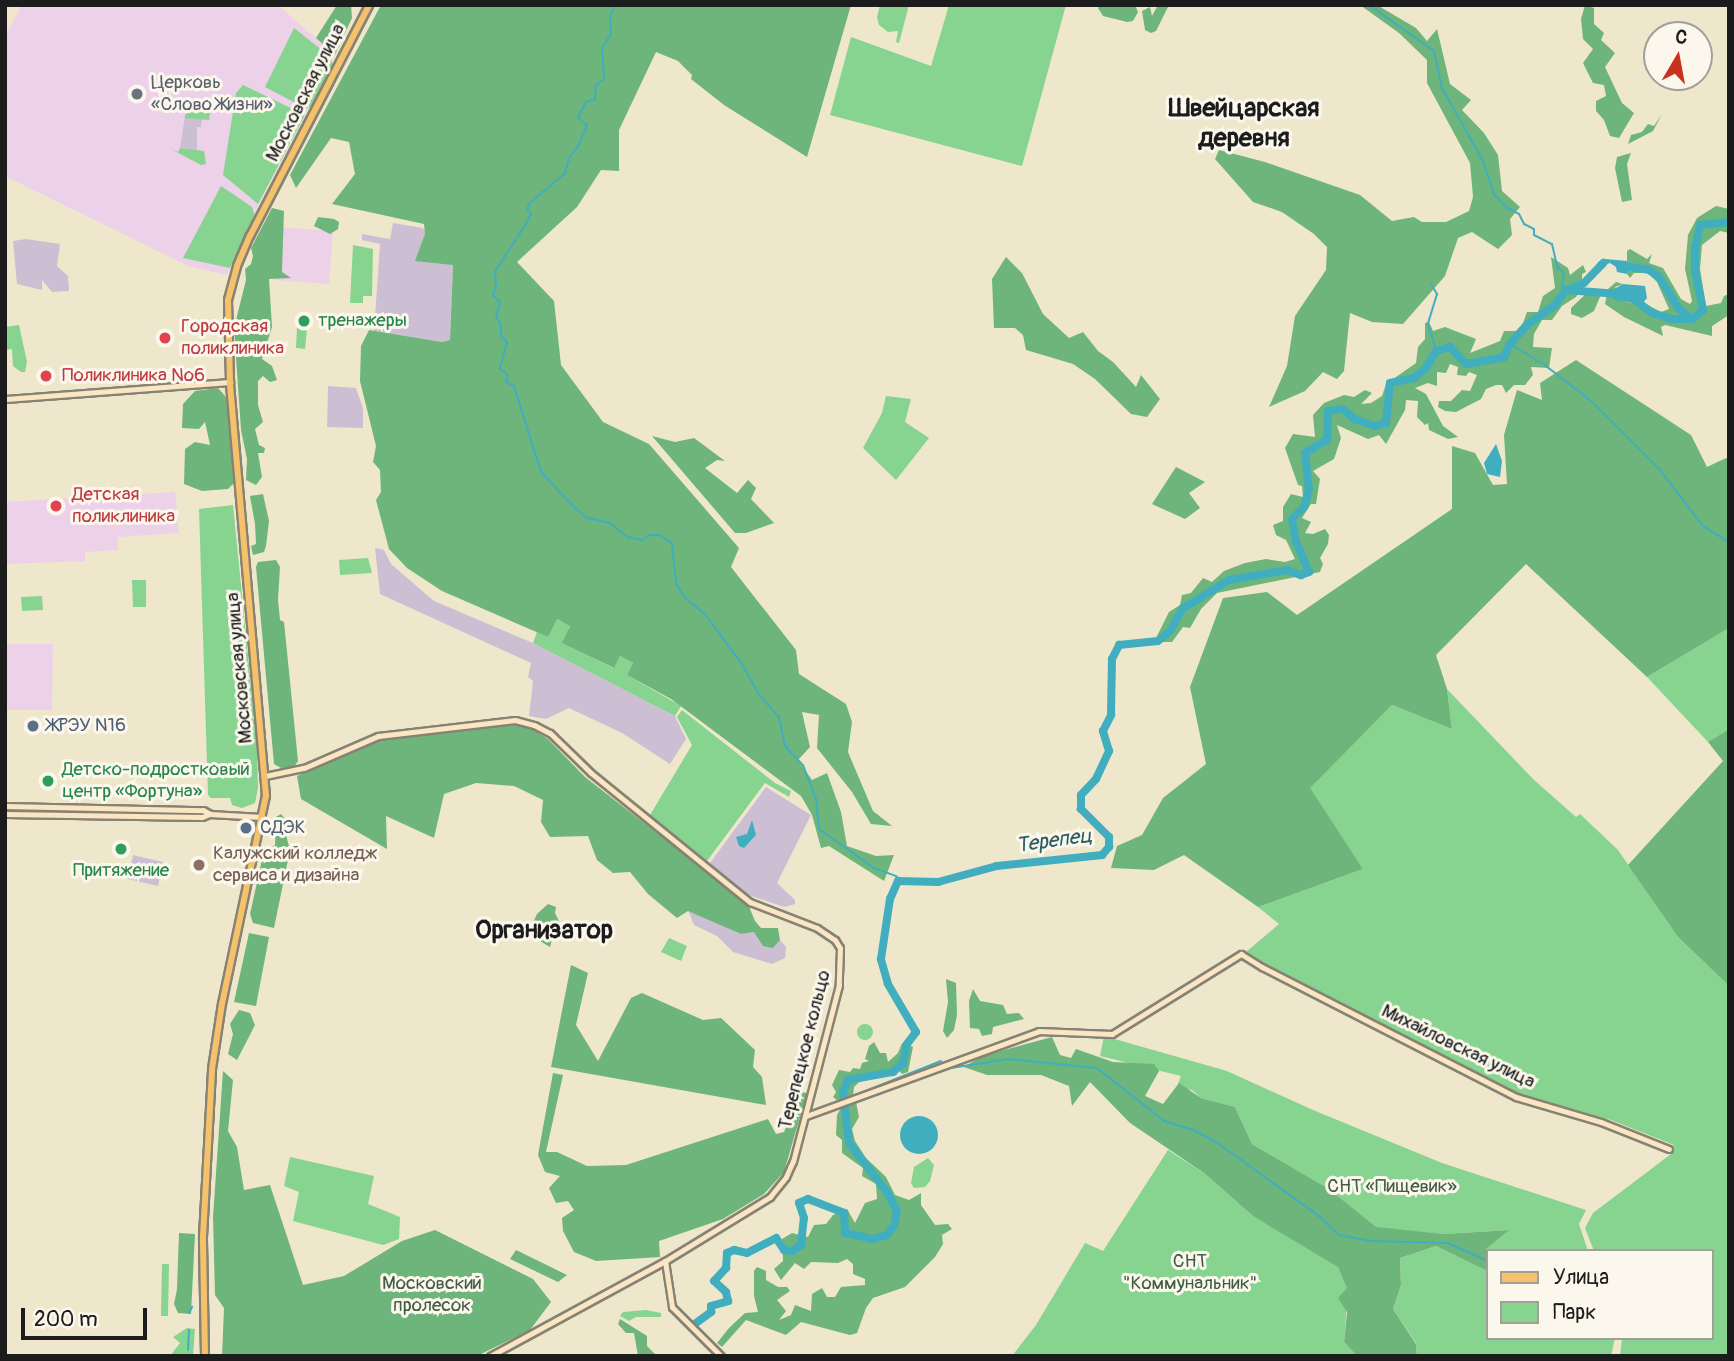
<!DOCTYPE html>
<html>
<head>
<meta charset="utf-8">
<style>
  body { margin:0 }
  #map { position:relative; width:1734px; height:1361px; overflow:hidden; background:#efe7cb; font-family:Pangolin,sans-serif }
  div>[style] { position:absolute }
  .built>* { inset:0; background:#edd1e9 }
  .industrial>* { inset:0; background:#ccbfd4 }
  .green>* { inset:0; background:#87d390 }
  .round { border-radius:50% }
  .forest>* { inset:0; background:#6db57a }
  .water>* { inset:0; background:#40aebe }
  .stream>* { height:2px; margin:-1px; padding:0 1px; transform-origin:1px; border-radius:1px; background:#40aebe }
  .river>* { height:8px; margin:-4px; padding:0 4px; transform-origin:4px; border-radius:4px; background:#40aebe }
  .roads { filter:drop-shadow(2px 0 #868274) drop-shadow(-2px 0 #868274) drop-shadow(0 2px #868274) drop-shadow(0 -2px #868274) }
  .secondary>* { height:5px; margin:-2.5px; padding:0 2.5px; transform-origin:2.5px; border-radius:2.5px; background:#fbe6c4 }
  .primary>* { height:6px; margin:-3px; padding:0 3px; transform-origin:3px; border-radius:3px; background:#f5c16b }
  .dots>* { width:19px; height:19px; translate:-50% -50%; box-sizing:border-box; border:4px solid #fbf7ec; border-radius:50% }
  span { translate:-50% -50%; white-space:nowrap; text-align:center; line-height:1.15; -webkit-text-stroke:6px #fbf7ec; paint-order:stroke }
  .worship-label { font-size:19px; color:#5b616d }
  .left { translate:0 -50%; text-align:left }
  .street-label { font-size:19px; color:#1c1c1c }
  .leisure-label { font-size:19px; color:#27864d }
  .health-label { font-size:19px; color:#be3a42 }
  .service-label { font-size:19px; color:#4e5e75 }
  .education-label { font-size:19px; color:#785e54 }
  .park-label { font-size:19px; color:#415c45 }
  .water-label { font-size:21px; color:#2c5e65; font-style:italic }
  .district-label { font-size:26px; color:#1c1c1c; font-weight:700 }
  .frame { position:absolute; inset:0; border:7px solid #1c1c1c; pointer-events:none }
  .legend { position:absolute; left:1486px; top:1249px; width:228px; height:91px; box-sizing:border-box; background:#fbf7ec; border:2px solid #a29f99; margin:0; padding:9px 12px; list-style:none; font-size:21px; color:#1c1c1c }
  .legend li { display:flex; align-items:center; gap:14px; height:35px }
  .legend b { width:35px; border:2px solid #a29f99 }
  .north { position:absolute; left:1643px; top:21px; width:70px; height:70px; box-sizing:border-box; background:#fbf7ec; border:2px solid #a29f99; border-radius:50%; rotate:10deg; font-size:19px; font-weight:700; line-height:28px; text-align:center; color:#1c1c1c }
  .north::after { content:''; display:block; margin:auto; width:24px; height:32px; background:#c8321e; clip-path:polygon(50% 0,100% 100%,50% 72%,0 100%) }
  .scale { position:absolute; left:21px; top:1308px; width:126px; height:32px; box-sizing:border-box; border:4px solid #1c1c1c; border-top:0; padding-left:9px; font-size:21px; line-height:24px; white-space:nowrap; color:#1c1c1c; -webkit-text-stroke:5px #fbf7ec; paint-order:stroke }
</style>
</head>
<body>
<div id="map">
  <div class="built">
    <i style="clip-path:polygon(22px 5px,278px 5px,335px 55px,254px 214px,227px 275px,188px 266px,5px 176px,5px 36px)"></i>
    <i style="clip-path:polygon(277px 227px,333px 231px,329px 284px,274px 280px)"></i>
    <i style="clip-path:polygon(175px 492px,179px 533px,117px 537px,118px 550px,85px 552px,85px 561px,5px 564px,5px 502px)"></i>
    <i style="clip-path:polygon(5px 644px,53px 644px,52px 710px,5px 710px)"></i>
  </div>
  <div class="industrial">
    <i style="clip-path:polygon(186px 109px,203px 112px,201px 127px,197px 127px,197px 151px,180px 148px)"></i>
    <i style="clip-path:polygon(393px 223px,423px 228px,447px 263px,453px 265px,450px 340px,442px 342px,374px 331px,380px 244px,362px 240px,362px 234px,390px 239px)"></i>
    <i style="clip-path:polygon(26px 239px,60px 244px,57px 266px,68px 276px,69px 291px,52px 292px,42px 280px,42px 290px,17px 284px,13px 241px)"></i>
    <i style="clip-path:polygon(328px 386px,356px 388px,363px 408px,363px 428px,327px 427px)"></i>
    <i style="clip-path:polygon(375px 548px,384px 550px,391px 564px,434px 601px,533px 643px,675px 716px,686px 739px,670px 764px,622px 733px,569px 708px,546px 719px,529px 716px,533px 681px,528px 677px,531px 663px,380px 594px)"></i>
    <i style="clip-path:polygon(766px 787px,811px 815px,777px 883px,795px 900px,795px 904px,784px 907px,743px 893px,710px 863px)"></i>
    <i style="clip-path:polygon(133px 855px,163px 862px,158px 886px,128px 879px)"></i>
    <i style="clip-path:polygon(688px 910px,741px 934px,754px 932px,773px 948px,780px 940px,786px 947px,785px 958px,772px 964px,733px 952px,717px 936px,694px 925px)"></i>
  </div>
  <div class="green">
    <i style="clip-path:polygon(880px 5px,909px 5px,899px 43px,896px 42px,898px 31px,888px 32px,879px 25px,877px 17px)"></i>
    <i style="clip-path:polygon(949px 5px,1066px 5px,1022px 166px,830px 115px,851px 37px,931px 66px)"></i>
    <i style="clip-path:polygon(294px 28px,328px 55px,333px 64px,312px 107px,307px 109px,265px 87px)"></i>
    <i style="clip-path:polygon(243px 85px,305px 115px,258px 204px,223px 175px,236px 93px)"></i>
    <i style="clip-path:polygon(186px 109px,210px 112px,209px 120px,185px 118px)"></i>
    <i style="clip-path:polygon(169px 148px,178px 152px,180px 148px,204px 151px,206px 164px,201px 165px)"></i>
    <i style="clip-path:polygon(221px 186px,252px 207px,255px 217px,230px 268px,183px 258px)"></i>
    <i style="clip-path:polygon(353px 245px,373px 249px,372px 296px,363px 296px,363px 303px,350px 303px)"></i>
    <i style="clip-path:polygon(19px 325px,27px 362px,25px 372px,21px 372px,13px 366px,12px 349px,5px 350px,5px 327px)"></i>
    <i style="clip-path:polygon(297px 328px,307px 329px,305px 349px,296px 348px)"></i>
    <i style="clip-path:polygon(886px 396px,911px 399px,905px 422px,929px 438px,896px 480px,863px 448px,882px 413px)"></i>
    <i style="clip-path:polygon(233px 505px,257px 746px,258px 788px,255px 803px,242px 808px,232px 805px,230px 798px,211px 798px,208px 795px,199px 509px)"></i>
    <i style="clip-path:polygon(368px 558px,372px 573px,340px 575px,339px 560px)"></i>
    <i style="clip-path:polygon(132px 580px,146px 580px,146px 607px,133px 607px)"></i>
    <i style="clip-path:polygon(42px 596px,43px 610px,22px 611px,21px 597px)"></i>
    <i style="clip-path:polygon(556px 619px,570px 625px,563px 643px,613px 668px,620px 656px,633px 663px,627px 675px,681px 706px,675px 716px,533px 643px,537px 632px,548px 637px)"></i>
    <i style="clip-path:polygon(1729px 628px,1729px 729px,1708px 742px,1647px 677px)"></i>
    <i style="clip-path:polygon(1447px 689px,1533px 779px,1576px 817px,1580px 814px,1618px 850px,1678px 937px,1729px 986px,1729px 1356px,1620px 1356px,1622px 1338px,1711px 1338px,1711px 1251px,1594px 1251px,1585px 1228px,1593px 1213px,1671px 1154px,1674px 1145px,1611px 1120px,1520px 1095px,1264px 965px,1246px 952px,1279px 924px,1258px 907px,1363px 869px,1309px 788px,1392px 705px,1452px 729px)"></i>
    <i style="clip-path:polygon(682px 710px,775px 783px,791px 791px,789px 797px,765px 783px,707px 861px,650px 815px,692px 745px,677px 717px)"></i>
    <i style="clip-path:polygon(669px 938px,687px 946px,681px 961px,661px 952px)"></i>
    <i class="round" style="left:857px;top:1024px;width:16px;height:16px"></i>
    <i style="clip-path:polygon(1104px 1036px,1227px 1071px,1313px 1110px,1442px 1163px,1586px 1210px,1579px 1224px,1588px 1251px,1486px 1249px,1508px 1230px,1444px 1234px,1376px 1228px,1329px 1189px,1252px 1144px,1235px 1107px,1201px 1098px,1192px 1090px,1177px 1087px,1181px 1076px,1100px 1056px)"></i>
    <i style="clip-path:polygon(1168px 1150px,1204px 1173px,1253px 1216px,1329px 1259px,1338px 1267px,1348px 1288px,1344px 1342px,1357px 1356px,1012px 1356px,1036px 1325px,1085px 1243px,1103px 1251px)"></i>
    <i style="clip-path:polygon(290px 1157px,374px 1176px,368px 1204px,400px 1217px,399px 1239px,383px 1245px,293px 1221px,299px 1192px,284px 1186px)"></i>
    <i style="clip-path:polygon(928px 1158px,934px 1165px,930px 1181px,925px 1187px,914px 1188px,911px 1183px,914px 1167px)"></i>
    <i style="clip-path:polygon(1436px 1246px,1487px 1271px,1487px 1338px,1615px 1338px,1611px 1356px,1417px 1356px,1416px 1343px,1393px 1309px,1401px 1285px,1400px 1258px)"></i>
    <i style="clip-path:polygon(162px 1264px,169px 1264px,168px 1316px,161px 1316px)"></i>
    <i style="clip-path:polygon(646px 1310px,661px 1313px,661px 1317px,636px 1317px,629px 1321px,620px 1316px,623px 1312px)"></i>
    <i style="clip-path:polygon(187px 1328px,195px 1329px,193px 1356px,170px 1356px,180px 1343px,173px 1337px)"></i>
  </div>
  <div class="forest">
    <i style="clip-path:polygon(337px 5px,351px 5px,352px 18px,335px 55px,316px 38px)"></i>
    <i style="clip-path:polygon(381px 5px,851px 5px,807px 157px,724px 105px,691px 79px,692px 75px,678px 61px,656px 52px,619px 130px,619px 171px,601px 170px,577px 207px,517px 262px,554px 301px,561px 365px,603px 422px,649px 444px,739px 548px,731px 567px,796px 650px,799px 674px,846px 704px,852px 722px,848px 752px,873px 811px,892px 826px,871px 824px,852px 792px,817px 748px,819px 715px,802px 712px,810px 747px,798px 760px,812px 780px,827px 773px,841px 812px,847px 846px,876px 856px,894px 855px,884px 881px,829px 846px,821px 848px,812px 815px,801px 796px,671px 699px,627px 675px,633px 663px,620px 656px,614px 668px,562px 643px,570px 626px,557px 619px,548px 637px,442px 591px,407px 568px,389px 549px,376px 500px,381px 492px,380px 470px,373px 462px,376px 446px,360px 381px,361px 346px,369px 330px,442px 342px,450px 340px,453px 265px,415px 261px,425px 234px,424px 224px,332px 204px,355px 174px,349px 142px,331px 138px,296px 188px,290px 175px)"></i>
    <i style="clip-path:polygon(1100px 5px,1135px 5px,1138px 12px,1133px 21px,1127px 22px,1103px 16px,1098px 8px)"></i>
    <i style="clip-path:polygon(1158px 5px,1169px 5px,1156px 31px,1151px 33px,1145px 30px,1142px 11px,1150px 7px,1152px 16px)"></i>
    <i style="clip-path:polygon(1360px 5px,1377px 5px,1416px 28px,1427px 41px,1437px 29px,1450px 84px,1471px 100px,1462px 110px,1484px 133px,1498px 155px,1502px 191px,1520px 207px,1510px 219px,1512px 235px,1498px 249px,1472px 232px,1458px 238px,1445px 276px,1403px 324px,1372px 322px,1350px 313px,1344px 371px,1337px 379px,1323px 372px,1305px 391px,1269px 407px,1287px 366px,1295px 316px,1326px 270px,1327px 247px,1314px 234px,1282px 212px,1253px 202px,1215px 159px,1219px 150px,1265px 162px,1360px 195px,1392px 221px,1414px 217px,1422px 222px,1446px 222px,1469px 211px,1473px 197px,1470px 163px,1427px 83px,1427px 60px,1399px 33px)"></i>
    <i style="clip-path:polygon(1585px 5px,1594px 8px,1594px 24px,1604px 33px,1601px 40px,1615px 53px,1605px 67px,1622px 103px,1634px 113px,1619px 138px,1610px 136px,1604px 120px,1596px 111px,1596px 101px,1606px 96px,1604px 85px,1593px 83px,1583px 63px,1593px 49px,1583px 39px,1581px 19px)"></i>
    <i style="clip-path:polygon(1662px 114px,1653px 131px,1628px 144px,1631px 135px,1642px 132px,1648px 124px,1654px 126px)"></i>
    <i style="clip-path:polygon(1631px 153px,1627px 164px,1632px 200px,1622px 202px,1615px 168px,1617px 157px)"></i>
    <i style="clip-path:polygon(1716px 206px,1729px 209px,1729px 233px,1720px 231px,1702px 245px,1700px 269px,1706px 306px,1721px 303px,1724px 296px,1729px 294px,1729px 315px,1712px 326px,1712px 336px,1665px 325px,1661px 327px,1663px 336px,1624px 317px,1605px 304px,1608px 289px,1616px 282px,1623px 284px,1615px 287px,1626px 302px,1646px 304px,1661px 312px,1669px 309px,1657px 282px,1648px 273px,1634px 273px,1630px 278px,1627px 274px,1632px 269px,1632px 263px,1627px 261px,1627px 251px,1630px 249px,1647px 259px,1652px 254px,1649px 263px,1663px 268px,1681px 299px,1690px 304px,1692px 301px,1685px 269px,1688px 235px,1697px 218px)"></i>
    <i style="clip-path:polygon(272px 208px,284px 211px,282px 272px,291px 278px,269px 279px,272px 327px,262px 359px,272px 366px,277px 380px,270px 382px,263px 376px,258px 381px,258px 405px,263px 422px,255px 429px,259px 445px,265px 448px,264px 453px,258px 453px,262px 477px,256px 485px,246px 480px,247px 459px,241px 430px,234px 328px,246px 280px,245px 269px,251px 264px,253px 256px,251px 248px)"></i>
    <i style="clip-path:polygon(318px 217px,334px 219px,339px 222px,338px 229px,330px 234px,314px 226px)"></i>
    <i style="clip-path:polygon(1006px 257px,1022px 273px,1043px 314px,1069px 338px,1083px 332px,1098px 351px,1113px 362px,1136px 387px,1141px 375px,1160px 399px,1147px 417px,1131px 414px,1095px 379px,1073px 364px,1026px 350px,1023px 335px,1015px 328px,994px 328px,992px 279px)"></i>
    <i style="clip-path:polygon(1551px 257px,1568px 268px,1570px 275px,1583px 265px,1586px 272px,1582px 274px,1582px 287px,1576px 297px,1562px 306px,1552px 320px,1542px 320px,1534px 334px,1533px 347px,1552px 348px,1549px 368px,1531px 367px,1533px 375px,1525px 385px,1514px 385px,1506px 393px,1502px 385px,1496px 385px,1486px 389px,1481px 399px,1456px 412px,1445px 411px,1438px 407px,1439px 401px,1451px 401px,1462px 390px,1470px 391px,1477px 375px,1469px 372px,1466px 376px,1457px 375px,1458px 367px,1450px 364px,1446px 373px,1437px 372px,1437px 386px,1428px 383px,1415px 388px,1426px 394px,1443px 426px,1458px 437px,1448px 439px,1429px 430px,1428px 423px,1425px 425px,1417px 417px,1418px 401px,1406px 400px,1405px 410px,1386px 444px,1379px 435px,1368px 439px,1337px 425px,1341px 438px,1334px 459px,1313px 471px,1320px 479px,1316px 504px,1311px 504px,1302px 518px,1311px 522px,1305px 533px,1313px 534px,1325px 529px,1329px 535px,1328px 544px,1320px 558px,1323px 564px,1320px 572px,1217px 593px,1201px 609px,1190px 628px,1183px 627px,1172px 642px,1163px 642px,1156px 638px,1169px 612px,1180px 605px,1182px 595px,1191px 593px,1203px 578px,1212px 582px,1224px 571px,1245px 563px,1266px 559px,1285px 562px,1295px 559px,1286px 540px,1276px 535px,1273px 525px,1283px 521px,1283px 507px,1291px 494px,1303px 497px,1302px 486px,1298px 485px,1285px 448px,1293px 434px,1315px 437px,1313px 415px,1324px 403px,1344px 395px,1354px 397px,1365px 390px,1372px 393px,1361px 404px,1371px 403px,1382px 396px,1386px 384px,1416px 363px,1418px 347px,1425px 339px,1425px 323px,1429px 322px,1433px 331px,1445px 327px,1476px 339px,1470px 353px,1500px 341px,1504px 331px,1516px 331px,1523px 323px,1527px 312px,1538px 312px,1543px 296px,1555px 288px)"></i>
    <i style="clip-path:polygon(1592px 288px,1599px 289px,1600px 297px,1594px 311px,1582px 318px,1571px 314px,1571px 308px)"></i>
    <i style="clip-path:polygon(1576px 360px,1691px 435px,1707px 467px,1726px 458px,1729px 460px,1729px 628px,1647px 677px,1526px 564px,1436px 655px,1447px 689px,1452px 729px,1392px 705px,1310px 788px,1363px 869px,1258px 907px,1184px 855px,1154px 870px,1111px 868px,1117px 846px,1142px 835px,1163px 798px,1206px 764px,1190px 687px,1223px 598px,1267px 592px,1297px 615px,1452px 509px,1452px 446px,1475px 453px,1493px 485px,1507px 484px,1504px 435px,1517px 390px,1542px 400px,1540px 383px)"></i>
    <i style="clip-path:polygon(218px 388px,226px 397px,234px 483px,228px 489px,202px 491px,184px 484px,185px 449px,195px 442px,210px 445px,205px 422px,199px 429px,182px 428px,183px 404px,195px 391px)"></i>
    <i style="clip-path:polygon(652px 436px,675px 442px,694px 438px,725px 461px,717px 460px,705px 468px,737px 493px,748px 480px,756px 488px,751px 499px,774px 523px,746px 533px,735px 533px)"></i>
    <i style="clip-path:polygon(1176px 467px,1205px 482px,1189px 493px,1200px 508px,1185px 519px,1152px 504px)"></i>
    <i style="clip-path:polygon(263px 494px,269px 521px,266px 546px,264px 552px,253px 555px,251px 546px,256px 544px,255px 524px,250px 496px)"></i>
    <i style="clip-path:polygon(276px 560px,280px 567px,278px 600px,280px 620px,284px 622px,298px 761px,294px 767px,281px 768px,274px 764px,256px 567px,258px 562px)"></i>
    <i style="clip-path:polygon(511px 725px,529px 727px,548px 739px,585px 777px,748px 904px,755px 921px,761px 928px,778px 928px,780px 940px,773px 948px,763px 946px,754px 932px,741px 934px,688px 911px,677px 918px,648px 894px,630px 872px,613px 873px,597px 860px,588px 836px,550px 837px,541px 822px,543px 800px,514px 786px,476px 783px,444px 794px,434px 838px,386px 816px,387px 849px,301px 799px,297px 776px,369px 742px)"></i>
    <i style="clip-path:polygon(1729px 729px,1729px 986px,1678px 937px,1628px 865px,1723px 761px,1708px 742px)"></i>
    <i style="clip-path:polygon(281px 814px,287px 821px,286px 835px,290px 850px,274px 928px,253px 923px,250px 914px,264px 851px,275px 845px,276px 817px)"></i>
    <i style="clip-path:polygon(548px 904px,556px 907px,555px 913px,560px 923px,553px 935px,550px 947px,528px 934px,537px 914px)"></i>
    <i style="clip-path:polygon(249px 933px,269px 937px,256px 1006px,234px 1002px)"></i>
    <i style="clip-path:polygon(571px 965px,588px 973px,576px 1025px,598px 1061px,631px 998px,642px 993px,703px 1020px,721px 1018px,755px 1050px,753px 1067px,762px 1077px,766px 1105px,551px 1067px)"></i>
    <i style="clip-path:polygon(946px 979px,956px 983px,957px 1015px,954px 1030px,947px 1038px,943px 1031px,948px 1002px)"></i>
    <i style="clip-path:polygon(973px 989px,980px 1001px,1003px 1005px,1007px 1014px,1019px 1013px,1024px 1019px,993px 1027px,992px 1034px,982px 1036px,979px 1029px,970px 1028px,969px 1001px)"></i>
    <i style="clip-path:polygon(239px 1010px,250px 1013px,255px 1025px,237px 1060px,228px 1054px,233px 1034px,230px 1024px)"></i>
    <i style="clip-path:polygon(1052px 1037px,1060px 1055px,1071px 1058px,1076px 1049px,1113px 1062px,1154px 1064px,1159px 1071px,1145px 1096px,1163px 1104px,1179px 1083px,1201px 1098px,1235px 1107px,1252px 1144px,1329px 1189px,1376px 1227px,1444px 1234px,1509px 1230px,1486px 1249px,1487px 1271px,1436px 1246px,1400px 1258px,1401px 1285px,1393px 1309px,1416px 1344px,1417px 1356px,1357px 1356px,1344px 1342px,1347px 1312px,1338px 1298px,1347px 1288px,1338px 1267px,1253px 1216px,1204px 1173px,1130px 1123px,1090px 1082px,1072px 1106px,1069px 1086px,1041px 1075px,987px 1075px,964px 1067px,982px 1056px)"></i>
    <i style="clip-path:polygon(874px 1042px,880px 1053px,886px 1053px,888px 1062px,898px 1053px,902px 1043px,913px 1047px,908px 1072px,902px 1074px,899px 1070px,859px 1082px,854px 1087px,853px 1096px,839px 1102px,833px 1097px,836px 1092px,832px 1085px,839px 1070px,850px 1072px,853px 1068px,860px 1069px,862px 1063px,869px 1061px,865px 1059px,869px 1046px)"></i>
    <i style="clip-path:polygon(223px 1071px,233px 1080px,228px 1131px,237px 1147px,244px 1190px,270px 1185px,303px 1285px,344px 1276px,402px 1241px,435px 1230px,533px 1279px,551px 1302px,530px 1330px,477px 1356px,222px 1356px,224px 1308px,215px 1295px,213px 1217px)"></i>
    <i style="clip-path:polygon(553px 1073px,563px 1075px,546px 1152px,557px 1152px,587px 1166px,626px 1165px,768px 1119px,776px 1134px,784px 1132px,801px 1092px,807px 1093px,784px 1172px,764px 1194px,723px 1219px,659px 1241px,660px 1257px,596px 1261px,574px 1252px,563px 1231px,562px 1218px,574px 1210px,568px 1201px,556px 1203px,549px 1188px,560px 1176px,545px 1172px,538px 1155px)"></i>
    <i style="clip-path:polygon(856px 1102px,859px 1117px,852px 1129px,855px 1141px,866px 1158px,886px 1177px,895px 1195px,909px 1200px,921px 1193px,921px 1205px,935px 1225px,948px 1224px,952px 1229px,942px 1235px,943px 1244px,935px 1257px,905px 1287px,873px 1298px,866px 1308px,857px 1333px,850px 1335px,801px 1322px,786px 1335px,746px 1320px,722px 1347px,717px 1343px,729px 1328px,745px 1313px,758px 1312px,754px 1296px,754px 1271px,757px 1267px,766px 1271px,766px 1280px,778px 1287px,787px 1287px,790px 1291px,777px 1300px,786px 1311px,779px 1320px,791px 1315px,795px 1305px,811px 1311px,812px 1294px,822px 1288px,827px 1297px,835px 1297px,841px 1287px,865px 1285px,865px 1279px,853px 1274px,853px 1264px,847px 1259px,838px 1263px,811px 1262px,804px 1269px,795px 1263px,781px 1280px,774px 1269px,783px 1261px,782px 1239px,792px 1233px,808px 1237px,814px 1225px,826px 1224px,833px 1215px,847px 1209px,855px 1223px,865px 1203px,877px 1199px,876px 1184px,862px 1176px,863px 1168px,842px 1153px,842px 1140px,836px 1135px,837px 1115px,841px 1108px)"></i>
    <i style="clip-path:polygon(179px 1233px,195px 1234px,191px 1314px,178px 1313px,174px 1304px,177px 1289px)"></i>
    <i style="clip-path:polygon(516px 1250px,567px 1275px,558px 1282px,510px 1259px)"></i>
    <i style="clip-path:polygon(620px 1319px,647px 1336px,647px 1346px,657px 1356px,638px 1356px,634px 1333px,626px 1333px,618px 1324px)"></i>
  </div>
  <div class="water">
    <i style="clip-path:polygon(1605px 259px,1627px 261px,1632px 263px,1632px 269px,1627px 274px,1617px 272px,1616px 267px,1610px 263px,1596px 268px,1598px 262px)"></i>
    <i style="clip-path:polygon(1623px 284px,1645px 286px,1647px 298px,1642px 304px,1615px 300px,1611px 296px,1609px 292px)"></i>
    <i style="clip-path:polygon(1496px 444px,1502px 461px,1500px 477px,1487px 474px,1484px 463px)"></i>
    <i style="clip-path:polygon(752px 820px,756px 835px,744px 848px,739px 846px,736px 837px,747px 834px)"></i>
    <i class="round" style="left:900px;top:1116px;width:38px;height:38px"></i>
  </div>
  <div class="stream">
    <i style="left:615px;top:5px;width:12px;rotate:114deg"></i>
    <i style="left:610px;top:16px;width:18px;rotate:87deg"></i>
    <i style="left:611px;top:34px;width:17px;rotate:123deg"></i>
    <i style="left:602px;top:48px;width:31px;rotate:86deg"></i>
    <i style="left:604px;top:79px;width:10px;rotate:143deg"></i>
    <i style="left:596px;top:85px;width:14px;rotate:94deg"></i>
    <i style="left:595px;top:99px;width:9px;rotate:162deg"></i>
    <i style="left:586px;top:102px;width:18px;rotate:117deg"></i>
    <i style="left:578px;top:118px;width:11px;rotate:38deg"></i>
    <i style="left:587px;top:125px;width:23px;rotate:113deg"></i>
    <i style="left:578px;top:146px;width:15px;rotate:127deg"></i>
    <i style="left:569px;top:158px;width:16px;rotate:105deg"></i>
    <i style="left:565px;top:173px;width:48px;rotate:139.3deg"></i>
    <i style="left:529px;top:204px;width:6px;rotate:108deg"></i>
    <i style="left:527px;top:210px;width:5px;rotate:37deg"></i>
    <i style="left:531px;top:213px;width:12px;rotate:114deg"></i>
    <i style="left:526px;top:224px;width:56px;rotate:123.4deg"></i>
    <i style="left:495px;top:271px;width:16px;rotate:86deg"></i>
    <i style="left:496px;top:287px;width:9px;rotate:111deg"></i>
    <i style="left:493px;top:295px;width:10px;rotate:45deg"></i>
    <i style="left:500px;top:302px;width:16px;rotate:105deg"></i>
    <i style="left:496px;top:317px;width:9px;rotate:58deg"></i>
    <i style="left:501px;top:325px;width:11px;rotate:90deg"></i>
    <i style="left:501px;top:336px;width:8px;rotate:45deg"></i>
    <i style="left:507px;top:342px;width:28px;rotate:105deg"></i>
    <i style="left:500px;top:369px;width:9px;rotate:36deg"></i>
    <i style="left:507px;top:374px;width:8px;rotate:97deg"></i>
    <i style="left:506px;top:382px;width:9px;rotate:27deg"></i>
    <i style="left:514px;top:386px;width:90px;rotate:72.6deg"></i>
    <i style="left:541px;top:472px;width:50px;rotate:46.6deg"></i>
    <i style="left:575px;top:508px;width:16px;rotate:40deg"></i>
    <i style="left:587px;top:518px;width:24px;rotate:12deg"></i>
    <i style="left:610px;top:523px;width:22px;rotate:39deg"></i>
    <i style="left:627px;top:537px;width:15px;rotate:11deg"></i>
    <i style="left:642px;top:540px;width:9px;rotate:-36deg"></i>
    <i style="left:649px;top:535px;width:10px"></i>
    <i style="left:659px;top:535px;width:15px;rotate:32deg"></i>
    <i style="left:672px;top:543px;width:40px;rotate:84.3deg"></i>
    <i style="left:676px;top:583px;width:16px;rotate:60deg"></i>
    <i style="left:684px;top:597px;width:26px;rotate:39deg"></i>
    <i style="left:704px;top:613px;width:64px;rotate:53.3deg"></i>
    <i style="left:742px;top:664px;width:35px;rotate:61deg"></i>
    <i style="left:759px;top:695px;width:30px;rotate:48deg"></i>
    <i style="left:779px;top:717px;width:30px;rotate:78deg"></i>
    <i style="left:785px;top:746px;width:26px;rotate:47deg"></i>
    <i style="left:803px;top:765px;width:36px;rotate:69deg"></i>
    <i style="left:816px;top:799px;width:30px;rotate:84deg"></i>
    <i style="left:819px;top:829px;width:67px;rotate:35.3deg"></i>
    <i style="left:874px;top:868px;width:23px;rotate:20deg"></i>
    <i style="left:896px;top:876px;width:6px;rotate:59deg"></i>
    <i style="left:1369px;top:5px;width:80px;rotate:35.3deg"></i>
    <i style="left:1434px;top:51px;width:38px;rotate:78deg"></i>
    <i style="left:1442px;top:88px;width:84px;rotate:60.7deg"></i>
    <i style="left:1483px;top:161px;width:35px;rotate:72deg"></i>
    <i style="left:1494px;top:194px;width:18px;rotate:47deg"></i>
    <i style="left:1506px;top:207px;width:15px;rotate:28deg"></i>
    <i style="left:1519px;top:214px;width:11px;rotate:63deg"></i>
    <i style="left:1524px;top:224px;width:11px;rotate:27deg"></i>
    <i style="left:1534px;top:229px;width:6px;rotate:90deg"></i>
    <i style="left:1534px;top:235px;width:20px;rotate:27deg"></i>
    <i style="left:1552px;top:244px;width:23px;rotate:77deg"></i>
    <i style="left:1557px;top:266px;width:11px;rotate:49deg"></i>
    <i style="left:1564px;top:274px;width:13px;rotate:99deg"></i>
    <i style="left:1562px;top:287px;width:5px;rotate:37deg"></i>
    <i style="left:1431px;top:284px;width:12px;rotate:59deg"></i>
    <i style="left:1437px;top:294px;width:31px;rotate:107deg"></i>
    <i style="left:1428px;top:324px;width:28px;rotate:73deg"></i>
    <i style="left:1510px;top:344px;width:37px;rotate:31deg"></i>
    <i style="left:1542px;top:363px;width:59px;rotate:37.5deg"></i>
    <i style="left:1589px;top:399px;width:99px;rotate:45deg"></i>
    <i style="left:1659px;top:469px;width:72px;rotate:52.3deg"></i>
    <i style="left:1703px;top:526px;width:31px;rotate:32deg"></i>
    <i style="left:951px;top:1068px;width:58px;rotate:-9deg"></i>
    <i style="left:1008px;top:1059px;width:89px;rotate:5.8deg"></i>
    <i style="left:1097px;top:1068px;width:85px;rotate:38.3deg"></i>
    <i style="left:1164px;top:1121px;width:30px;rotate:17deg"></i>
    <i style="left:1193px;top:1130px;width:25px;rotate:27deg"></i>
    <i style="left:1215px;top:1141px;width:128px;rotate:35.8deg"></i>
    <i style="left:1319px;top:1216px;width:28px;rotate:44deg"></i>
    <i style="left:1339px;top:1235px;width:31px;rotate:11deg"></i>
    <i style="left:1369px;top:1241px;width:79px;rotate:1.5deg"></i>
    <i style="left:1448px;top:1243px;width:41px;rotate:24.7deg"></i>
    <i style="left:848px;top:1098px;width:100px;rotate:-21.7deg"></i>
    <i style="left:189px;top:1313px;width:7px;rotate:-63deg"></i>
    <i style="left:188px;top:1350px;width:20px;rotate:-87deg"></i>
  </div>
  <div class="river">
    <i style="left:1625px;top:266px;width:24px;rotate:9deg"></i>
    <i style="left:1649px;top:270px;width:12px;rotate:35deg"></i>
    <i style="left:1659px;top:277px;width:36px;rotate:58deg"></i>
    <i style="left:1678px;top:308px;width:18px;rotate:38deg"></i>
    <i style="left:1570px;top:289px;width:15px;rotate:-23deg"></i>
    <i style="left:1584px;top:283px;width:28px;rotate:-46deg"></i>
    <i style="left:1634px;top:299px;width:23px;rotate:38deg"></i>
    <i style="left:1652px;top:313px;width:21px;rotate:17deg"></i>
    <i style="left:1672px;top:319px;width:20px"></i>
    <i style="left:1692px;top:319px;width:14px;rotate:-39deg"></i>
    <i style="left:1703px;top:310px;width:41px;rotate:-101.3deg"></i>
    <i style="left:1695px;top:270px;width:21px;rotate:-90deg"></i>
    <i style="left:1695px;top:249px;width:25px;rotate:-78deg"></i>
    <i style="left:1700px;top:225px;width:29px;rotate:-6deg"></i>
    <i style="left:696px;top:1323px;width:19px;rotate:-36deg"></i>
    <i style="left:711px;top:1312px;width:6px;rotate:-90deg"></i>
    <i style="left:711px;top:1306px;width:18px;rotate:-16deg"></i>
    <i style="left:728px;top:1301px;width:9px;rotate:-103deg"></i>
    <i style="left:726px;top:1292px;width:16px;rotate:-137deg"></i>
    <i style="left:714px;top:1281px;width:18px;rotate:-47deg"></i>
    <i style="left:726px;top:1268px;width:15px;rotate:-86deg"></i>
    <i style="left:727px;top:1253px;width:8px;rotate:-23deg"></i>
    <i style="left:734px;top:1250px;width:13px;rotate:13deg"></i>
    <i style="left:747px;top:1253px;width:33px;rotate:-27deg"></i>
    <i style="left:776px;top:1238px;width:14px;rotate:56deg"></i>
    <i style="left:784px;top:1250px;width:8px;rotate:7deg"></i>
    <i style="left:792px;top:1251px;width:11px;rotate:-34deg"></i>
    <i style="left:801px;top:1245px;width:27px;rotate:-84deg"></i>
    <i style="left:804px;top:1218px;width:16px;rotate:-108deg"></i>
    <i style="left:799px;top:1203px;width:10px;rotate:-24deg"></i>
    <i style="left:808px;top:1199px;width:39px;rotate:21deg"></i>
    <i style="left:844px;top:1213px;width:20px;rotate:87deg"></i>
    <i style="left:845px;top:1233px;width:10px;rotate:11deg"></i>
    <i style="left:855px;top:1235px;width:18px;rotate:13deg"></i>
    <i style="left:873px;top:1239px;width:15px;rotate:-16deg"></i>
    <i style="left:887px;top:1235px;width:11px;rotate:-52deg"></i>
    <i style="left:894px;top:1226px;width:15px;rotate:-79deg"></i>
    <i style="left:897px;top:1211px;width:21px;rotate:-118deg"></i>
    <i style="left:887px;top:1192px;width:62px;rotate:-127.8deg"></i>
    <i style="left:849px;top:1143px;width:51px;rotate:-96.7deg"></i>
    <i style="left:843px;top:1092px;width:13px;rotate:-67deg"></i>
    <i style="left:848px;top:1080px;width:46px;rotate:-10.1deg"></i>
    <i style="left:893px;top:1072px;width:13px;rotate:-42deg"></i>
    <i style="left:903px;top:1063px;width:19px;rotate:-78deg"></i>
    <i style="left:907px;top:1044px;width:15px;rotate:-53deg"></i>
    <i style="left:916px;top:1032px;width:56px;rotate:-120.3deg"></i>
    <i style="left:888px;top:984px;width:26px;rotate:-106deg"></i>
    <i style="left:881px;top:959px;width:61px;rotate:-81.5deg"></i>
    <i style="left:890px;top:899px;width:20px;rotate:-66deg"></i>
    <i style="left:898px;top:881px;width:40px;rotate:1.4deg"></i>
    <i style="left:938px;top:882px;width:61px;rotate:-15.2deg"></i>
    <i style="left:997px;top:866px;width:106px;rotate:-6deg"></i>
    <i style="left:1102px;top:855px;width:11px;rotate:-49deg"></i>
    <i style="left:1109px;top:847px;width:10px;rotate:-90deg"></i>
    <i style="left:1109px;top:837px;width:40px;rotate:-135deg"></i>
    <i style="left:1081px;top:809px;width:14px;rotate:-90deg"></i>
    <i style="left:1081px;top:795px;width:22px;rotate:-47deg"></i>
    <i style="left:1096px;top:779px;width:31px;rotate:-65deg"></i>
    <i style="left:1109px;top:751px;width:21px;rotate:-107deg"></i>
    <i style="left:1103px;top:731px;width:18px;rotate:-63deg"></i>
    <i style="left:1111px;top:715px;width:56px;rotate:-89deg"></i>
    <i style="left:1112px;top:659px;width:16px;rotate:-63deg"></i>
    <i style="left:1119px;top:645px;width:39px;rotate:-6deg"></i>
    <i style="left:1158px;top:641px;width:16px;rotate:-40deg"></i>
    <i style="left:1170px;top:631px;width:25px;rotate:-61deg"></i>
    <i style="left:1182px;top:609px;width:55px;rotate:-31.7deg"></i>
    <i style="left:1229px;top:580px;width:59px;rotate:-9.8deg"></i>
    <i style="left:1287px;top:570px;width:15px;rotate:20deg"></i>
    <i style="left:1301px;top:575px;width:9px;rotate:-21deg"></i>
    <i style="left:1309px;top:572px;width:33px;rotate:-113deg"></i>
    <i style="left:1296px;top:542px;width:23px;rotate:-100deg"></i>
    <i style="left:1292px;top:519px;width:17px;rotate:-45deg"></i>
    <i style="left:1304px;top:507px;width:18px;rotate:-74deg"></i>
    <i style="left:1309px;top:490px;width:37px;rotate:-96deg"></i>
    <i style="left:1305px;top:453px;width:26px;rotate:-31deg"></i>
    <i style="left:1327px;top:440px;width:29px;rotate:-88deg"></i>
    <i style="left:1328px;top:411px;width:15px;rotate:-8deg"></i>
    <i style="left:1343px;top:409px;width:15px;rotate:42deg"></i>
    <i style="left:1354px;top:419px;width:22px;rotate:18deg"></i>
    <i style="left:1375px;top:426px;width:11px;rotate:-15deg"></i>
    <i style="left:1386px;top:423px;width:40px;rotate:-84.3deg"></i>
    <i style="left:1390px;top:383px;width:25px;rotate:-12deg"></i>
    <i style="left:1414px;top:378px;width:16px;rotate:-40deg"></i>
    <i style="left:1426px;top:368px;width:20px;rotate:-60deg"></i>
    <i style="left:1436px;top:351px;width:15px;rotate:-16deg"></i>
    <i style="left:1450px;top:347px;width:23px;rotate:47deg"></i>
    <i style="left:1466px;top:364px;width:39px;rotate:-10deg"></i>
    <i style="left:1504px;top:357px;width:14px;rotate:-65deg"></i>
    <i style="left:1510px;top:344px;width:27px;rotate:-48deg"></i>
    <i style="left:1528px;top:324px;width:32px;rotate:-35deg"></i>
    <i style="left:1554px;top:306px;width:20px;rotate:-53deg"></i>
    <i style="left:1566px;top:290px;width:53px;rotate:4.3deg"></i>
  </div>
  <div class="roads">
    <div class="secondary">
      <i style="left:5px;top:399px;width:226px;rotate:-4.3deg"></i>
      <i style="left:265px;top:776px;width:40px;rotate:-12deg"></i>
      <i style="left:304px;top:768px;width:81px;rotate:-23.4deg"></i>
      <i style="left:378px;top:736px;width:138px;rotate:-6.7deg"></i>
      <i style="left:515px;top:720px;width:20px;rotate:15deg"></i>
      <i style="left:534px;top:725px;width:18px;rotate:27deg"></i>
      <i style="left:550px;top:733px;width:57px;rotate:44.3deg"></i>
      <i style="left:591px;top:773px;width:205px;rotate:39.1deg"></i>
      <i style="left:750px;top:902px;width:72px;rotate:21.2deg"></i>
      <i style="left:817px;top:928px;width:22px;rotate:34deg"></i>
      <i style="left:835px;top:940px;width:9px;rotate:58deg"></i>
      <i style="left:840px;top:948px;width:37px;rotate:92deg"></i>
      <i style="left:839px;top:985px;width:182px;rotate:104.6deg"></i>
      <i style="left:793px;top:1161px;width:17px;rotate:114deg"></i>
      <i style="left:786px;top:1177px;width:26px;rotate:129deg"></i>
      <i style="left:770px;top:1197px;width:123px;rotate:148.6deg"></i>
      <i style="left:665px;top:1261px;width:199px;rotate:151.5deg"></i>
      <i style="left:5px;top:806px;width:198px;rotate:1.2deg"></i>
      <i style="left:203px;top:810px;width:8px;rotate:30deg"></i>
      <i style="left:5px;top:814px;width:197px;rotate:0.9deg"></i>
      <i style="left:202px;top:817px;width:9px;rotate:-21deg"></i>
      <i style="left:210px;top:814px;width:52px;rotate:3.3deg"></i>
      <i style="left:806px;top:1116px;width:248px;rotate:-20deg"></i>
      <i style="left:1039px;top:1031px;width:73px;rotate:2.4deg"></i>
      <i style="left:1112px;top:1034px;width:152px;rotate:-31.8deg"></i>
      <i style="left:1241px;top:954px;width:25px;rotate:32deg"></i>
      <i style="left:1262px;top:967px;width:285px;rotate:27.1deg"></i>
      <i style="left:1516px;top:1097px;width:89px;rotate:16.4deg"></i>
      <i style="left:1601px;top:1122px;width:73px;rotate:21.7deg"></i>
      <i style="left:665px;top:1261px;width:47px;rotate:81.3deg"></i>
      <i style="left:672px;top:1307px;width:69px;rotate:45deg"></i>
    </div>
    <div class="primary">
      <i style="left:205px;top:1356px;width:119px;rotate:-91deg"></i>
      <i style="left:203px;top:1237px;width:168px;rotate:-86.9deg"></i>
      <i style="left:212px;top:1069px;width:66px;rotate:-81.3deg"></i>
      <i style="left:222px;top:1004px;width:213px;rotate:-78.1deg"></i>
      <i style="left:266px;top:796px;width:416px;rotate:-95deg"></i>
      <i style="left:230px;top:382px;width:82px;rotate:-91.4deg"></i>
      <i style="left:228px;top:300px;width:35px;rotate:-75deg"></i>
      <i style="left:237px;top:266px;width:33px;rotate:-67deg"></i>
      <i style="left:250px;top:236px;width:260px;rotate:-62.7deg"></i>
    </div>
  </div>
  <div class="dots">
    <i style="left:137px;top:94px;background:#6b7280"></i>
    <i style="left:304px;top:321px;background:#2e9e5b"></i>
    <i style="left:165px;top:338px;background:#e0444e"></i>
    <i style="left:46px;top:376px;background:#e0444e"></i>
    <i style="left:56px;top:506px;background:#e0444e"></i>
    <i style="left:33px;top:726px;background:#5c6f8a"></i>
    <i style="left:48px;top:781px;background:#2e9e5b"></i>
    <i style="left:246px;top:828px;background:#5c6f8a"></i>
    <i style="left:121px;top:849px;background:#2e9e5b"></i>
    <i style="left:199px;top:865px;background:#8d6e63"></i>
  </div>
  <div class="worship-label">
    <span class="left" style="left:151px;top:94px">Церковь<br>«Слово Жизни»</span>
  </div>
  <div class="street-label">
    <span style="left:306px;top:93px;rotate:-63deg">Московская улица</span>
    <span style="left:240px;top:668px;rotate:-95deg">Московская улица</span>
    <span style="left:1458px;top:1047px;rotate:26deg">Михайловская улица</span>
    <span style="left:805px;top:1050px;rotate:-76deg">Терепецкое кольцо</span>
  </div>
  <div class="leisure-label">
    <span class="left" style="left:318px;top:321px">тренажеры</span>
    <span class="left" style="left:62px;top:781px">Детско-подростковый<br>центр «Фортуна»</span>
    <span style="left:121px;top:871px">Притяжение</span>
  </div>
  <div class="health-label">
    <span class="left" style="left:181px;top:338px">Городская<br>поликлиника</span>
    <span class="left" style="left:62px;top:376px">Поликлиника №6</span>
    <span class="left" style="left:72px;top:506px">Детская<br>поликлиника</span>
  </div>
  <div class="service-label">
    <span class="left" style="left:47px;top:726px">ЖРЭУ N16</span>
    <span class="left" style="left:260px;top:828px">СДЭК</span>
  </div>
  <div class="education-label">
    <span class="left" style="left:213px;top:865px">Калужский колледж<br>сервиса и дизайна</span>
  </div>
  <div class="park-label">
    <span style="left:1392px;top:1187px">СНТ «Пищевик»</span>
    <span style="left:1190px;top:1273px">СНТ<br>"Коммунальник"</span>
    <span style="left:432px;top:1295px">Московский<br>пролесок</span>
  </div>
  <div class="water-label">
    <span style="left:1054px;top:841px;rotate:-8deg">Терепец</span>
  </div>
  <div class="district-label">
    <span style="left:1244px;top:124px">Швейцарская<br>деревня</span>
    <span style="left:544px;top:931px">Организатор</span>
  </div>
  <div class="frame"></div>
  <ul class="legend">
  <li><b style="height:9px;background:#f5c16b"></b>Улица</li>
  <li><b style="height:19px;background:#87d390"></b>Парк</li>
  </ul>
  <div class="north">С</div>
  <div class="scale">200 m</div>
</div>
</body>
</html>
